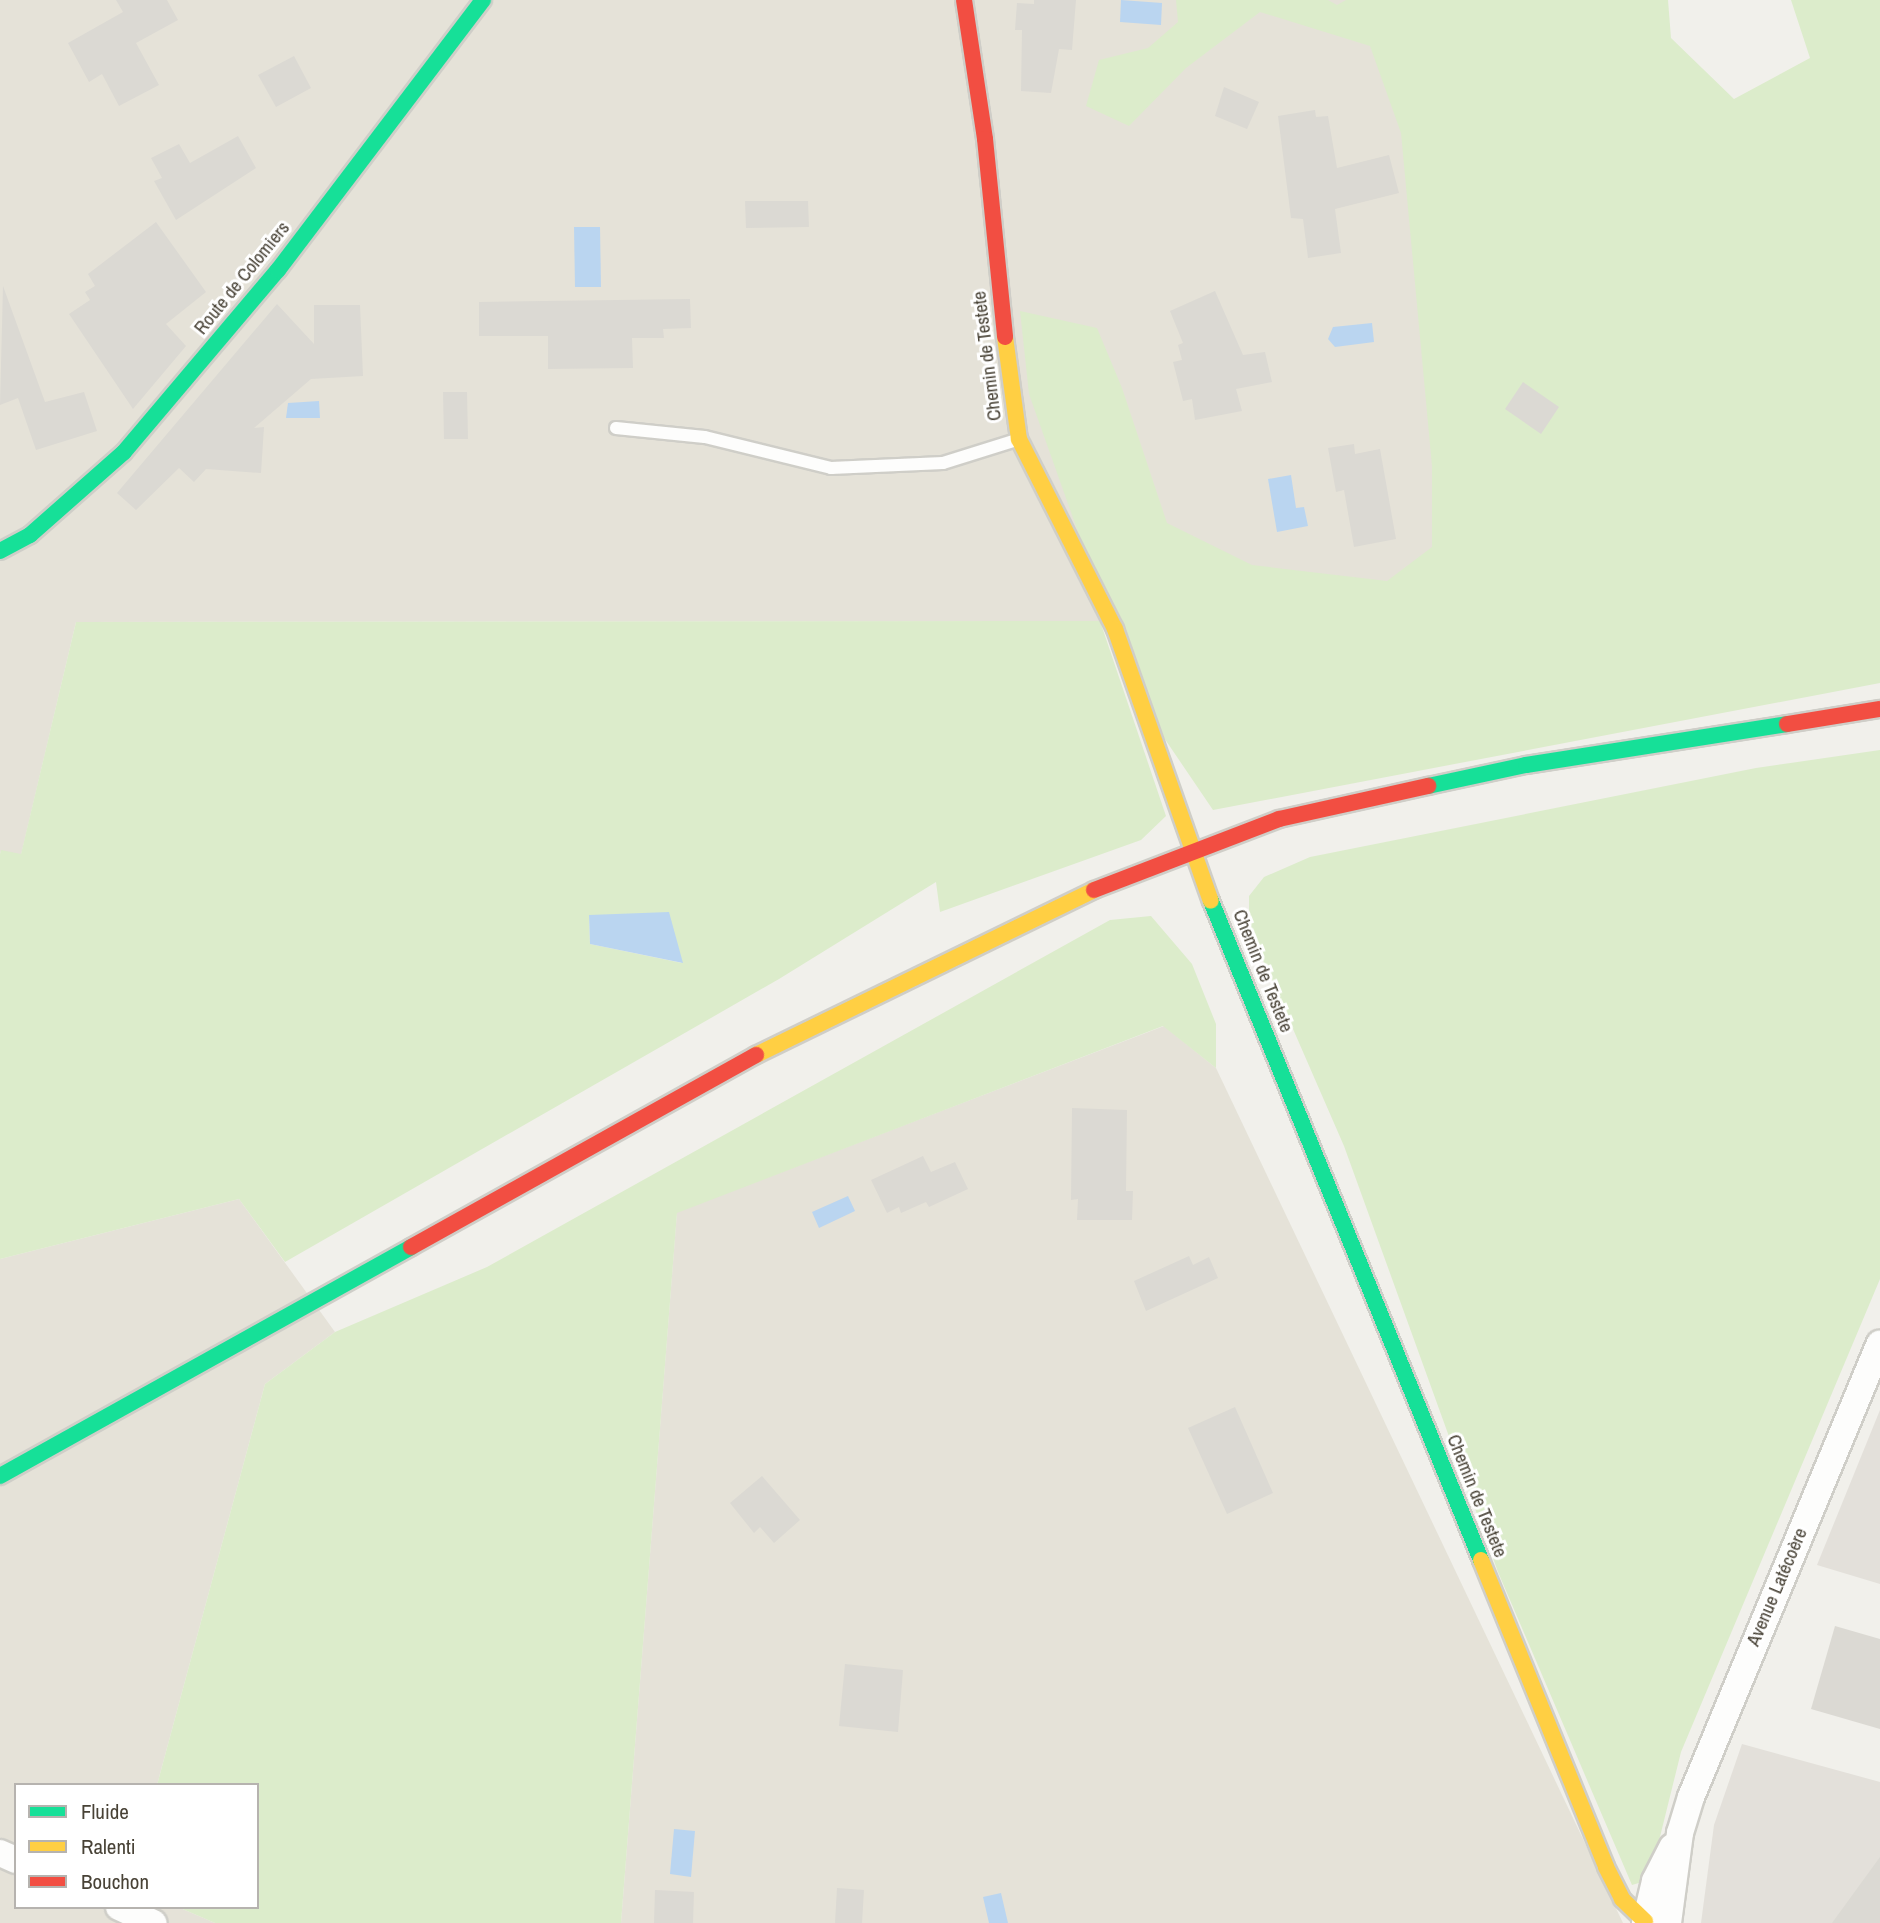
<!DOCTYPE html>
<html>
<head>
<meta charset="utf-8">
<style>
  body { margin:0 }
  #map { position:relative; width:1880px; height:1923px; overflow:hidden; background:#f1f0eb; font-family:"Archivo Narrow",sans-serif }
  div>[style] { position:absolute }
  .residential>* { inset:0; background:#e5e2d8 }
  .industrial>* { inset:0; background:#e3e0da }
  .green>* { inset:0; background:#dceccb }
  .water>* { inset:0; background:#bad5f0 }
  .building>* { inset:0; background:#dbd9d3 }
  .roads { filter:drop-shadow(2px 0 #cfcec8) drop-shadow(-2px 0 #cfcec8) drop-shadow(0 2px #cfcec8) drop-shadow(0 -2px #cfcec8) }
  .lane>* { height:12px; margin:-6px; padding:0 6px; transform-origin:6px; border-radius:6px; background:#fdfdfc }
  .street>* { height:26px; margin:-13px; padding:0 13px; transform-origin:13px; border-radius:13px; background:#fdfdfc }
  .fast>* { height:16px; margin:-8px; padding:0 8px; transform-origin:8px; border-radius:8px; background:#16e098 }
  .slow>* { height:16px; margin:-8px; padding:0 8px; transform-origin:8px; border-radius:8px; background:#ffcf43 }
  .jam>* { height:16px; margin:-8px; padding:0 8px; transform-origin:8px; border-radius:8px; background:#f24e42 }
  span { translate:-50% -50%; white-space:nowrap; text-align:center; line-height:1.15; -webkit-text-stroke:6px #fff; paint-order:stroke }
  .street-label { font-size:19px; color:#484236 }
  .legend { position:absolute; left:14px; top:1783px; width:245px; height:126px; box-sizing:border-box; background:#fff; border:2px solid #b6b3af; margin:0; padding:9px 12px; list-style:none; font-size:21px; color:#484236 }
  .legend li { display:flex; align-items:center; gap:14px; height:35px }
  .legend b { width:35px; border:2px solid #b6b3af }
</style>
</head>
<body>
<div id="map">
  <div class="residential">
    <i style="clip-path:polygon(0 0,1521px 0,1526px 610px,1100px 621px,76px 622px,21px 855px,1px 851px,0 854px)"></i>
    <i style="clip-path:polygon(1164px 1026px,1216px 1068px,1623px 1923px,621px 1923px,677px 1212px)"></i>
    <i style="clip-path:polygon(239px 1199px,335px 1332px,265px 1384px,157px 1785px,16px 1785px,16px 1907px,178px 1907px,215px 1923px,0 1923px,0 1259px)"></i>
  </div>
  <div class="industrial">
    <i style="clip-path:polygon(1880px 1410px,1880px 1584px,1817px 1565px)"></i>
    <i style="clip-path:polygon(1742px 1744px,1880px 1782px,1880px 1923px,1701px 1923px,1714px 1825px)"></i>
  </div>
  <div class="green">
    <i style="clip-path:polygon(1176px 0,1328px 0,1337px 5px,1346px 0,1668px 0,1671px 38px,1734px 99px,1810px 58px,1791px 0,1880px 0,1880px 683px,1213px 810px,1137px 698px,1029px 394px,1020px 311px,1097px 328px,1122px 388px,1167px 523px,1252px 565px,1387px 581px,1432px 547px,1432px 466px,1401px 133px,1370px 46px,1260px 12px,1186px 68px,1129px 126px,1086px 106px,1099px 60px,1148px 48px,1178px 22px)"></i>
    <i style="clip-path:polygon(evenodd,1100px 621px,1166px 816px,1141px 840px,940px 912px,936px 882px,779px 979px,285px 1262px,239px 1199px,0 1259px,0 854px,1px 850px,21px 854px,76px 622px,1100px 621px,589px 915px,632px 915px,682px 963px,590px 944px,589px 915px)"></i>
    <i style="clip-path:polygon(1880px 750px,1880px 1279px,1681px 1752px,1654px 1861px,1642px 1882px,1632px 1885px,1498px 1572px,1344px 1146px,1249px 928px,1249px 896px,1264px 877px,1310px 857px,1756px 768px)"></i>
    <i style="clip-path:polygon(1151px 916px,1192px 964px,1216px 1024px,1216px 1068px,1163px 1026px,677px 1213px,621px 1923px,215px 1923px,178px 1907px,257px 1907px,257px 1785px,157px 1785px,265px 1384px,335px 1332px,487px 1267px,1110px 920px)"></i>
  </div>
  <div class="water">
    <i style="clip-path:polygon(1121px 0,1162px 3px,1161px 25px,1120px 22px)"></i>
    <i style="clip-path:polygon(574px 227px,600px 227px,601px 287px,575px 287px)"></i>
    <i style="clip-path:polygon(1372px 323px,1374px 342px,1335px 347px,1328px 339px,1333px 327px)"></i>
    <i style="clip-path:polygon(319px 401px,320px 418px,286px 418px,288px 403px)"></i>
    <i style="clip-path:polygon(1291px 475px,1296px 508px,1304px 507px,1308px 526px,1277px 532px,1268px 479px)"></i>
    <i style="clip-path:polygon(669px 912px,683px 963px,590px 944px,589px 915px)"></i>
    <i style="clip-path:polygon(848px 1196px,855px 1211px,819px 1228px,812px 1212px)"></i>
    <i style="clip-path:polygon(674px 1829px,695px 1831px,691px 1877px,670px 1874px)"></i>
    <i style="clip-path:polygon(1001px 1893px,1008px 1923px,989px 1923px,983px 1897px)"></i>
  </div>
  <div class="building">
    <i style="clip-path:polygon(116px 0,167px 0,178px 20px,136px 43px,159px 85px,119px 106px,102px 74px,89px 82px,68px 43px,123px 12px)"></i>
    <i style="clip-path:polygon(1034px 0,1076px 0,1072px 50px,1059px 49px,1051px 93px,1021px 91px,1022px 30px,1015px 30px,1017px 3px,1034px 4px)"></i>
    <i style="clip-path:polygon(294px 56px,311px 88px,276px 107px,258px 75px)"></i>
    <i style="clip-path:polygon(1224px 87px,1259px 102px,1247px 129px,1215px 116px)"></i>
    <i style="clip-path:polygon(1315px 110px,1316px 117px,1328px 116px,1337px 168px,1389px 155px,1399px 193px,1335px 209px,1341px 253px,1308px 258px,1303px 219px,1291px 218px,1278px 116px)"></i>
    <i style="clip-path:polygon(238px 136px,256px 168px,176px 220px,154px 181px,162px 178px,151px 158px,179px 144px,190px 163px)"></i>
    <i style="clip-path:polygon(745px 201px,808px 201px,809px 227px,746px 228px)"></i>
    <i style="clip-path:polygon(156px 222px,206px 292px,166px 324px,186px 346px,133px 409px,69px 314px,90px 300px,85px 292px,95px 286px,88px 274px)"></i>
    <i style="clip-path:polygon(3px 286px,45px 402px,84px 392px,97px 431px,36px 450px,18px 398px,0 405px)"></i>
    <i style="clip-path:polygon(1215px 291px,1243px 355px,1265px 352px,1272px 382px,1236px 389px,1242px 411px,1195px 420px,1192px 399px,1183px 401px,1173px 362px,1182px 360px,1178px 345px,1183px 343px,1170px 311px)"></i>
    <i style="clip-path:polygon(690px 299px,691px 328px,663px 329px,664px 338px,632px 338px,633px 368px,548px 369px,548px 336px,479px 336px,479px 302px)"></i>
    <i style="clip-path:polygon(277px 304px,314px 344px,314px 305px,360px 305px,363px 376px,311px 379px,254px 428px,264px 427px,261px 473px,206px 469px,194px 482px,179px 468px,136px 510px,117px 493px)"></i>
    <i style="clip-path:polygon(1523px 382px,1559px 407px,1541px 434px,1505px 409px)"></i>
    <i style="clip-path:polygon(443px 392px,467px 392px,468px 439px,444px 439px)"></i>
    <i style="clip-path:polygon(1354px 444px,1355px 454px,1380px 449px,1396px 539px,1354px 547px,1344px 490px,1336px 492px,1328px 448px)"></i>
    <i style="clip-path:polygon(1072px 1108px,1127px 1110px,1126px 1191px,1133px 1191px,1132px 1220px,1077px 1220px,1078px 1199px,1071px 1200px)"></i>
    <i style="clip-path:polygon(923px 1156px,931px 1172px,955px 1162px,968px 1189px,929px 1207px,926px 1202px,901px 1213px,899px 1207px,887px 1213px,871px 1180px)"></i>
    <i style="clip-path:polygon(1189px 1256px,1193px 1265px,1209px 1257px,1218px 1278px,1146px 1311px,1134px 1281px)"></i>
    <i style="clip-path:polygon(1235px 1407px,1273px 1493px,1227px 1514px,1188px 1428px)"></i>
    <i style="clip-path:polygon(762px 1476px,800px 1520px,774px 1543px,760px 1527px,754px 1533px,730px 1503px)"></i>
    <i style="clip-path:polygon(1835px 1626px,1880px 1639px,1880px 1729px,1811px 1709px)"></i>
    <i style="clip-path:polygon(845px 1664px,903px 1670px,898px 1732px,839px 1726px)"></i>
    <i style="clip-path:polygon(1880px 1857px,1880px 1923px,1832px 1923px)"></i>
    <i style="clip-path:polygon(837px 1888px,864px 1890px,862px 1923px,835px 1923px)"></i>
    <i style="clip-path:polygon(655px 1890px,694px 1892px,693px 1923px,654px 1923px)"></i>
  </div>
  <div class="roads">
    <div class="lane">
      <i style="left:616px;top:428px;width:89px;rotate:5.8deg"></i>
      <i style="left:705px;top:437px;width:130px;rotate:13.8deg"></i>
      <i style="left:831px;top:468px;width:112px;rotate:-2.6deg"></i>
      <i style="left:943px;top:463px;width:77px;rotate:-17.3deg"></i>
    </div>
    <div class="street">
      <i style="left:0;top:1853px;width:17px;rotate:24deg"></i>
      <i style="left:119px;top:1907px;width:38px;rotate:25deg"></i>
      <i style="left:1645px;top:1923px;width:43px;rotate:-76.6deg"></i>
      <i style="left:1655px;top:1881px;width:38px;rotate:-63deg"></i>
      <i style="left:1668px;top:1923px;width:91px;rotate:-82.4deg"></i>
      <i style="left:1680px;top:1833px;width:38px;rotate:-73deg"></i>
      <i style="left:1691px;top:1797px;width:491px;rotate:-67.4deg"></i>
    </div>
    <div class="fast">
      <i style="left:0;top:551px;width:34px;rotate:-28deg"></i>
      <i style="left:30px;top:535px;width:125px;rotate:-41.4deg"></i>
      <i style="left:124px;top:452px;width:238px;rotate:-49.8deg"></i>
      <i style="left:278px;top:270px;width:339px;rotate:-52.8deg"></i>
      <i style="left:1428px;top:786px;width:100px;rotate:-12.1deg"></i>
      <i style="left:1526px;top:765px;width:264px;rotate:-8.9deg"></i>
      <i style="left:1211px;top:901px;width:712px;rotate:67.72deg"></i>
      <i style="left:0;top:1476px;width:470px;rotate:-29.1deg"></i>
    </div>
    <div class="slow">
      <i style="left:1005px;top:337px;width:103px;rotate:82.2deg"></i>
      <i style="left:1019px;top:439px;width:213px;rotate:63.2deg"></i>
      <i style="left:1115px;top:629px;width:288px;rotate:70.6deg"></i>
      <i style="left:756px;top:1055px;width:376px;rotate:-26deg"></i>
      <i style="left:1481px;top:1560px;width:331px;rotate:67.8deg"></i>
      <i style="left:1606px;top:1867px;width:36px;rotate:63deg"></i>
      <i style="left:1622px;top:1899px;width:32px;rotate:44deg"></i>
    </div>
    <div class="jam">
      <i style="left:964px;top:0;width:141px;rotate:81.4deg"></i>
      <i style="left:985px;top:139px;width:199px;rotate:84.2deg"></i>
      <i style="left:1787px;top:724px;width:94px;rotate:-9.2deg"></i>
      <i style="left:1094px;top:890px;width:198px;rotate:-21deg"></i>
      <i style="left:1279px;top:819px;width:153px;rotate:-12.5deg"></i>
      <i style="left:411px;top:1247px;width:395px;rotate:-29.1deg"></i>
    </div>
  </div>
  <div class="street-label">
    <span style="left:242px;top:278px;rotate:-51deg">Route de Colomiers</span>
    <span style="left:987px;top:356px;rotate:-97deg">Chemin de Testete</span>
    <span style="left:1263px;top:971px;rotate:68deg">Chemin de Testete</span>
    <span style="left:1477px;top:1496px;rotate:68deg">Chemin de Testete</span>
    <span style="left:1777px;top:1587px;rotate:-67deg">Avenue Latécoère</span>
  </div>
  <ul class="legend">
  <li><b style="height:9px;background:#16e098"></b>Fluide</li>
  <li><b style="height:9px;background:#ffcf43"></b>Ralenti</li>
  <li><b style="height:9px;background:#f24e42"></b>Bouchon</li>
  </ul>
</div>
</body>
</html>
